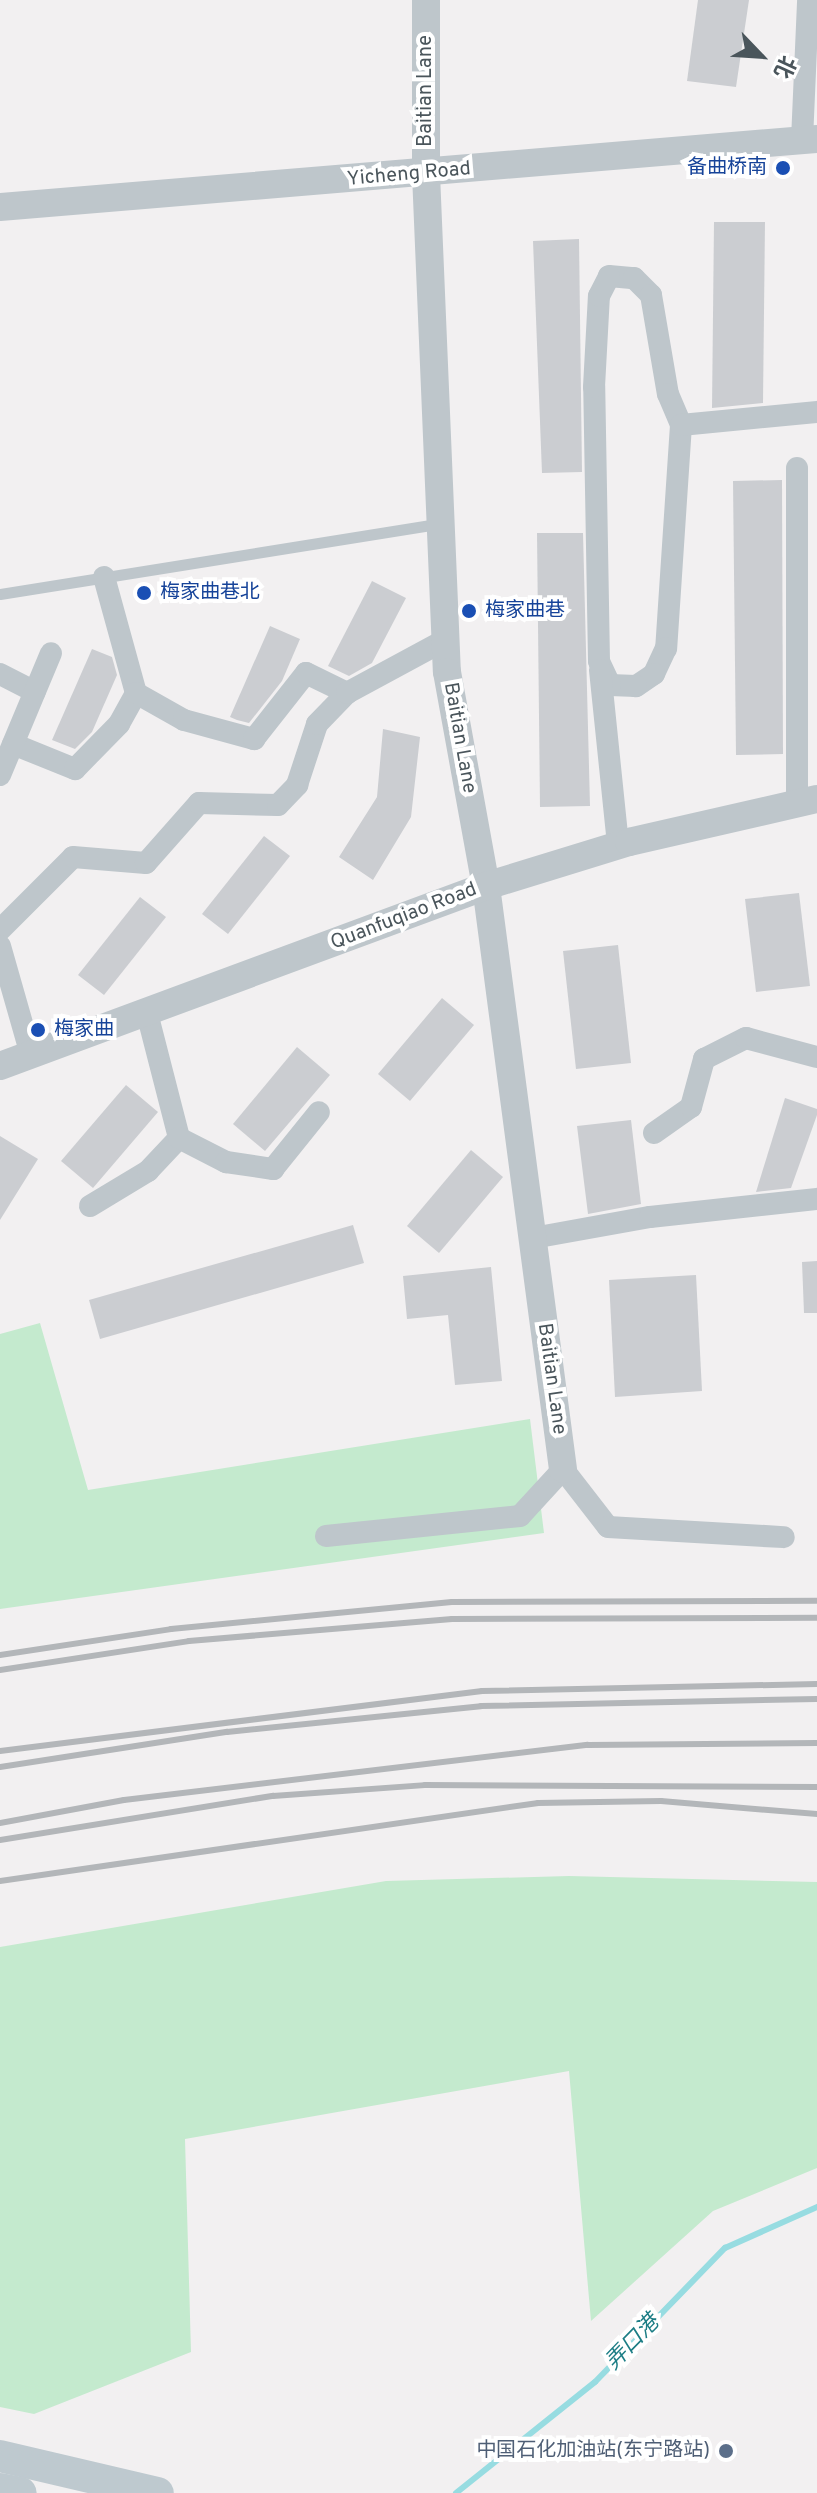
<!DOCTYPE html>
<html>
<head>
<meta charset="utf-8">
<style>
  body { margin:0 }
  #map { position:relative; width:817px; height:2493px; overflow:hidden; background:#f2f0f1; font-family:Overpass,"Noto Sans SC",sans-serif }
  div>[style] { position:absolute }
  .green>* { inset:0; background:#c4eace }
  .stream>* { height:6px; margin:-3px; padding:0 3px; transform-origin:3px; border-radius:3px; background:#97dce1 }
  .building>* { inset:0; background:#cbcdd1 }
  .service>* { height:11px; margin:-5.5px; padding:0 5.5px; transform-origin:5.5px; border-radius:5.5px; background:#bec6cb }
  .minor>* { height:22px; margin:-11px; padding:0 11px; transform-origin:11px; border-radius:11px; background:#bec6cb }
  .tertiary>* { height:28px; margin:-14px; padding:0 14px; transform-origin:14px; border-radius:14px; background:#bec6cb }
  .secondary>* { height:32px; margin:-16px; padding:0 16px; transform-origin:16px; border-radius:16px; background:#bec9cf }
  .rail>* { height:6px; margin:-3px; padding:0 3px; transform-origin:3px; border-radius:3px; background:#b3b6b9 }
  .dots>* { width:22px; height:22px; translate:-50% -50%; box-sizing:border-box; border:4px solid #fff; border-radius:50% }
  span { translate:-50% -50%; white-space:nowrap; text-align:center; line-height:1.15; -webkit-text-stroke:8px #fff; paint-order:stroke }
  .street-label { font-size:20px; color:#4a555b }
  .transit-label { font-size:20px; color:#164399 }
  .right { translate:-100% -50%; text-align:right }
  .left { translate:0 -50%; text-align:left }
  .service-label { font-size:20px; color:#4e5e75 }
  .water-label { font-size:22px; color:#1c7d85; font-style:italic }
  .north { position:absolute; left:721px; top:16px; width:80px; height:80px; -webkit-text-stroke:6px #fff; paint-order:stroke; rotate:115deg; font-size:22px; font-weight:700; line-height:32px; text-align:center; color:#4a555b }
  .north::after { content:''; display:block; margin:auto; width:28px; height:36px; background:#4a555b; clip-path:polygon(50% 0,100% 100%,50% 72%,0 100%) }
</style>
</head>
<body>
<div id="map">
  <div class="green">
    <i style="clip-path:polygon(40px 1323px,88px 1490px,530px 1419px,544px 1533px,0 1609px,0 1334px)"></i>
    <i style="clip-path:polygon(569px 1876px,817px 1882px,817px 2168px,713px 2211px,591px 2321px,569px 2071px,185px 2139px,191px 2352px,34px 2414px,0 2407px,0 1947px,386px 1881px)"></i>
  </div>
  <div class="stream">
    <i style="left:456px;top:2493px;width:178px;rotate:-38.6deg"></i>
    <i style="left:595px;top:2382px;width:187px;rotate:-45.9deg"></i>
    <i style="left:725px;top:2248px;width:101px;rotate:-24deg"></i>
  </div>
  <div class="building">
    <i style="clip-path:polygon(698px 0,749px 0,736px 87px,687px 81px)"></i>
    <i style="clip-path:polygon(714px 222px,765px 222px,763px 403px,712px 408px)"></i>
    <i style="clip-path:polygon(579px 239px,582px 472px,542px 473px,533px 241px)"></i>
    <i style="clip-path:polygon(782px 480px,783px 754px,736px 755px,733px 481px)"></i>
    <i style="clip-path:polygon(537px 533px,583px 533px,590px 806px,540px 807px)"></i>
    <i style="clip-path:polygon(372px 581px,406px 598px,372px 663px,349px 676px,328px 666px)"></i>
    <i style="clip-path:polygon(270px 626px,300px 639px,282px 681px,249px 723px,237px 720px,230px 717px)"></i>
    <i style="clip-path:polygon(92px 649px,112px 657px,117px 675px,92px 732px,75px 749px,52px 740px)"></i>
    <i style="clip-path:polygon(383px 729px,420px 737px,411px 817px,373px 880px,339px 857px,377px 797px)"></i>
    <i style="clip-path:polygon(264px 836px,290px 856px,228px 934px,202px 914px)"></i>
    <i style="clip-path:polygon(799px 893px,810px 986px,756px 992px,745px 899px)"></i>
    <i style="clip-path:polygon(140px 897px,166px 917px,104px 995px,78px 975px)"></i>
    <i style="clip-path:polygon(618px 945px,631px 1063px,576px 1069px,563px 951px)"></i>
    <i style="clip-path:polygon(442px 998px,474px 1025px,410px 1101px,378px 1074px)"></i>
    <i style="clip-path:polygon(297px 1047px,330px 1075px,265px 1151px,233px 1124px)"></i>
    <i style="clip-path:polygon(126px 1085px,158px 1112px,93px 1188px,61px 1161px)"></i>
    <i style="clip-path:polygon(785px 1098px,817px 1109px,817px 1115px,791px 1188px,756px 1192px)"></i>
    <i style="clip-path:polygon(631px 1120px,641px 1204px,588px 1214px,577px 1126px)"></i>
    <i style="clip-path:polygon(0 1136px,38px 1159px,0 1220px)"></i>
    <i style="clip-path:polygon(471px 1150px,503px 1177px,439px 1253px,407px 1226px)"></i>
    <i style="clip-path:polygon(353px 1225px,364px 1263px,100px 1339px,89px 1300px)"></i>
    <i style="clip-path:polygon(817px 1261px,817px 1313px,804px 1313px,802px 1262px)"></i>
    <i style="clip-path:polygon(491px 1267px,502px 1381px,455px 1385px,448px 1315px,407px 1319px,403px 1276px)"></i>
    <i style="clip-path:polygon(696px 1275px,702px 1391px,615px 1397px,609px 1280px)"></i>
  </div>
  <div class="service">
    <i style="left:0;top:594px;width:444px;rotate:-9.1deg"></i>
  </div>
  <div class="minor">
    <i style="left:802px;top:140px;width:140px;rotate:-87.5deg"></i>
    <i style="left:609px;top:276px;width:25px;rotate:5deg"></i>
    <i style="left:634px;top:278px;width:24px;rotate:45deg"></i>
    <i style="left:651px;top:295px;width:100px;rotate:80.3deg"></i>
    <i style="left:668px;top:394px;width:34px;rotate:67deg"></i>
    <i style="left:681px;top:425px;width:224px;rotate:93.8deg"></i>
    <i style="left:666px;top:648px;width:29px;rotate:115deg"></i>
    <i style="left:654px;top:674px;width:22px;rotate:146deg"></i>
    <i style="left:636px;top:686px;width:26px;rotate:-178deg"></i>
    <i style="left:610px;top:685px;width:26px;rotate:-115deg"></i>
    <i style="left:599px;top:661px;width:274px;rotate:-91deg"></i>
    <i style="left:594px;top:387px;width:91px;rotate:-86.9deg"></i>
    <i style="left:599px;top:296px;width:22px;rotate:-63deg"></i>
    <i style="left:681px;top:425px;width:137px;rotate:-5.5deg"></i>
    <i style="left:104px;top:577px;width:120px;rotate:74.6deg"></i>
    <i style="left:600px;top:670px;width:176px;rotate:84.1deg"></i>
    <i style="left:0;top:674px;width:39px;rotate:27deg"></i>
    <i style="left:13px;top:744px;width:67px;rotate:22deg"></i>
    <i style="left:75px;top:769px;width:63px;rotate:-45.6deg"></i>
    <i style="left:119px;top:724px;width:35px;rotate:-61deg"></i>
    <i style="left:136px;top:693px;width:55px;rotate:29.4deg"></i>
    <i style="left:184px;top:720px;width:73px;rotate:15.2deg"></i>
    <i style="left:254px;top:739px;width:84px;rotate:-51.8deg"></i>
    <i style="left:306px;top:673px;width:46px;rotate:26deg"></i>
    <i style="left:0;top:775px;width:132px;rotate:-67.3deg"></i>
    <i style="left:797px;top:803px;width:335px;rotate:-90deg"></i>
    <i style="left:0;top:930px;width:103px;rotate:-45deg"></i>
    <i style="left:73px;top:857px;width:73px;rotate:4.7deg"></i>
    <i style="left:146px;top:863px;width:80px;rotate:-48.5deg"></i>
    <i style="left:199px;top:803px;width:79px;rotate:1.5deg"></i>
    <i style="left:278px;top:805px;width:28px;rotate:-46deg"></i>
    <i style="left:297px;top:785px;width:64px;rotate:-71.8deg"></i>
    <i style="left:317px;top:724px;width:43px;rotate:-45.9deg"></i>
    <i style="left:347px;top:693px;width:111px;rotate:-28.4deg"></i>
    <i style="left:0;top:946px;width:113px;rotate:74.1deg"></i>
    <i style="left:147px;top:1013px;width:129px;rotate:75.6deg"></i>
    <i style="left:654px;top:1133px;width:45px;rotate:-35.1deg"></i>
    <i style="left:691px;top:1107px;width:50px;rotate:-74.8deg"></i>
    <i style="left:704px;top:1059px;width:47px;rotate:-26.6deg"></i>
    <i style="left:746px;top:1038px;width:73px;rotate:15deg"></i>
    <i style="left:90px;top:1206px;width:68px;rotate:-31.1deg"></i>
    <i style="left:148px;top:1171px;width:45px;rotate:-46.8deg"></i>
    <i style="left:179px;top:1138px;width:53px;rotate:27.1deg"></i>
    <i style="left:226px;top:1162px;width:48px;rotate:8.5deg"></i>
    <i style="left:273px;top:1169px;width:73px;rotate:-51.1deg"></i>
    <i style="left:533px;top:1238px;width:119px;rotate:-10.2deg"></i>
    <i style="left:650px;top:1217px;width:168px;rotate:-6.2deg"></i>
    <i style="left:326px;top:1536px;width:195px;rotate:-5.9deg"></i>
    <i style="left:520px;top:1516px;width:64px;rotate:-47.5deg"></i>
    <i style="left:563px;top:1469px;width:73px;rotate:52.2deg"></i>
    <i style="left:608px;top:1527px;width:176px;rotate:3.3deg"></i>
  </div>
  <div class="tertiary">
    <i style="left:426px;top:0;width:174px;rotate:90deg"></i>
    <i style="left:426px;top:174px;width:498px;rotate:87.6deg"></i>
    <i style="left:447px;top:672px;width:218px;rotate:79.7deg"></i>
    <i style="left:486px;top:886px;width:588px;rotate:82.48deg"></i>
    <i style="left:0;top:207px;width:820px;rotate:-4.76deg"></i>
    <i style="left:0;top:1066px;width:518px;rotate:-20.32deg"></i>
    <i style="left:486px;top:886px;width:150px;rotate:-17.1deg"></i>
    <i style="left:629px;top:842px;width:193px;rotate:-12.9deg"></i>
  </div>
  <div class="secondary">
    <i style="left:0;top:2456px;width:162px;rotate:13.2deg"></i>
    <i style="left:0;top:2489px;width:21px;rotate:11deg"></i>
  </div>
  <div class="rail">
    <i style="left:0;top:1655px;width:173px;rotate:-8.6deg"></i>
    <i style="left:171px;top:1629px;width:282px;rotate:-5.5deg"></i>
    <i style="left:452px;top:1602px;width:365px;rotate:-0.2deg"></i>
    <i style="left:0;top:1670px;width:191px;rotate:-8.7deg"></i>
    <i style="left:189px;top:1641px;width:264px;rotate:-4.8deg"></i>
    <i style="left:452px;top:1619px;width:365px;rotate:-0.2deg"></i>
    <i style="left:0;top:1751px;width:486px;rotate:-7.1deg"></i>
    <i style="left:482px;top:1691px;width:335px;rotate:-1.2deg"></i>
    <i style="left:0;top:1767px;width:230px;rotate:-8.8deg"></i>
    <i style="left:227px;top:1732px;width:255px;rotate:-5.8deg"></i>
    <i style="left:481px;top:1706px;width:336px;rotate:-1.2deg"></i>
    <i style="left:0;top:1823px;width:126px;rotate:-10.5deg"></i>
    <i style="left:124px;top:1800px;width:467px;rotate:-6.8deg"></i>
    <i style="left:588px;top:1745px;width:229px;rotate:-0.5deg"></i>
    <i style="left:0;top:1840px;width:277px;rotate:-9.2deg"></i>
    <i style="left:273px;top:1796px;width:152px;rotate:-4.1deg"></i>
    <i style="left:425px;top:1785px;width:392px;rotate:0.3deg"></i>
    <i style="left:0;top:1881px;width:544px;rotate:-8.25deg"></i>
    <i style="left:538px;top:1803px;width:123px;rotate:-0.9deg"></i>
    <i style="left:661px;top:1801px;width:157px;rotate:4.8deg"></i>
  </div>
  <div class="dots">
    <i style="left:783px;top:168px;background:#1a4fb4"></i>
    <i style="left:144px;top:593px;background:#1a4fb4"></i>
    <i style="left:469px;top:611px;background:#1a4fb4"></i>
    <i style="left:38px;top:1030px;background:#1a4fb4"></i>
    <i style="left:726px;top:2451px;background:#5c6f8a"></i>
  </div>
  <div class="street-label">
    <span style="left:426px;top:91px;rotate:-90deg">Baitian Lane</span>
    <span style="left:409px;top:175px;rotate:-5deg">Yicheng Road</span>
    <span style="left:459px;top:738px;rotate:80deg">Baitian Lane</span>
    <span style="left:404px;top:917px;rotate:-21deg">Quanfuqiao Road</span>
    <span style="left:551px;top:1379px;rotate:82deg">Baitian Lane</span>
  </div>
  <div class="transit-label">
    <span class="right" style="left:767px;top:168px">备曲桥南</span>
    <span class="left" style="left:160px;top:593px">梅家曲巷北</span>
    <span class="left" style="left:485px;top:611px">梅家曲巷</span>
    <span class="left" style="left:54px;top:1030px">梅家曲</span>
  </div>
  <div class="service-label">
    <span class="right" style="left:710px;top:2451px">中国石化加油站(东宁路站)</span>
  </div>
  <div class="water-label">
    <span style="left:633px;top:2343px;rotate:-46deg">弄口港</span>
  </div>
  <div class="north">北</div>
</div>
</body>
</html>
